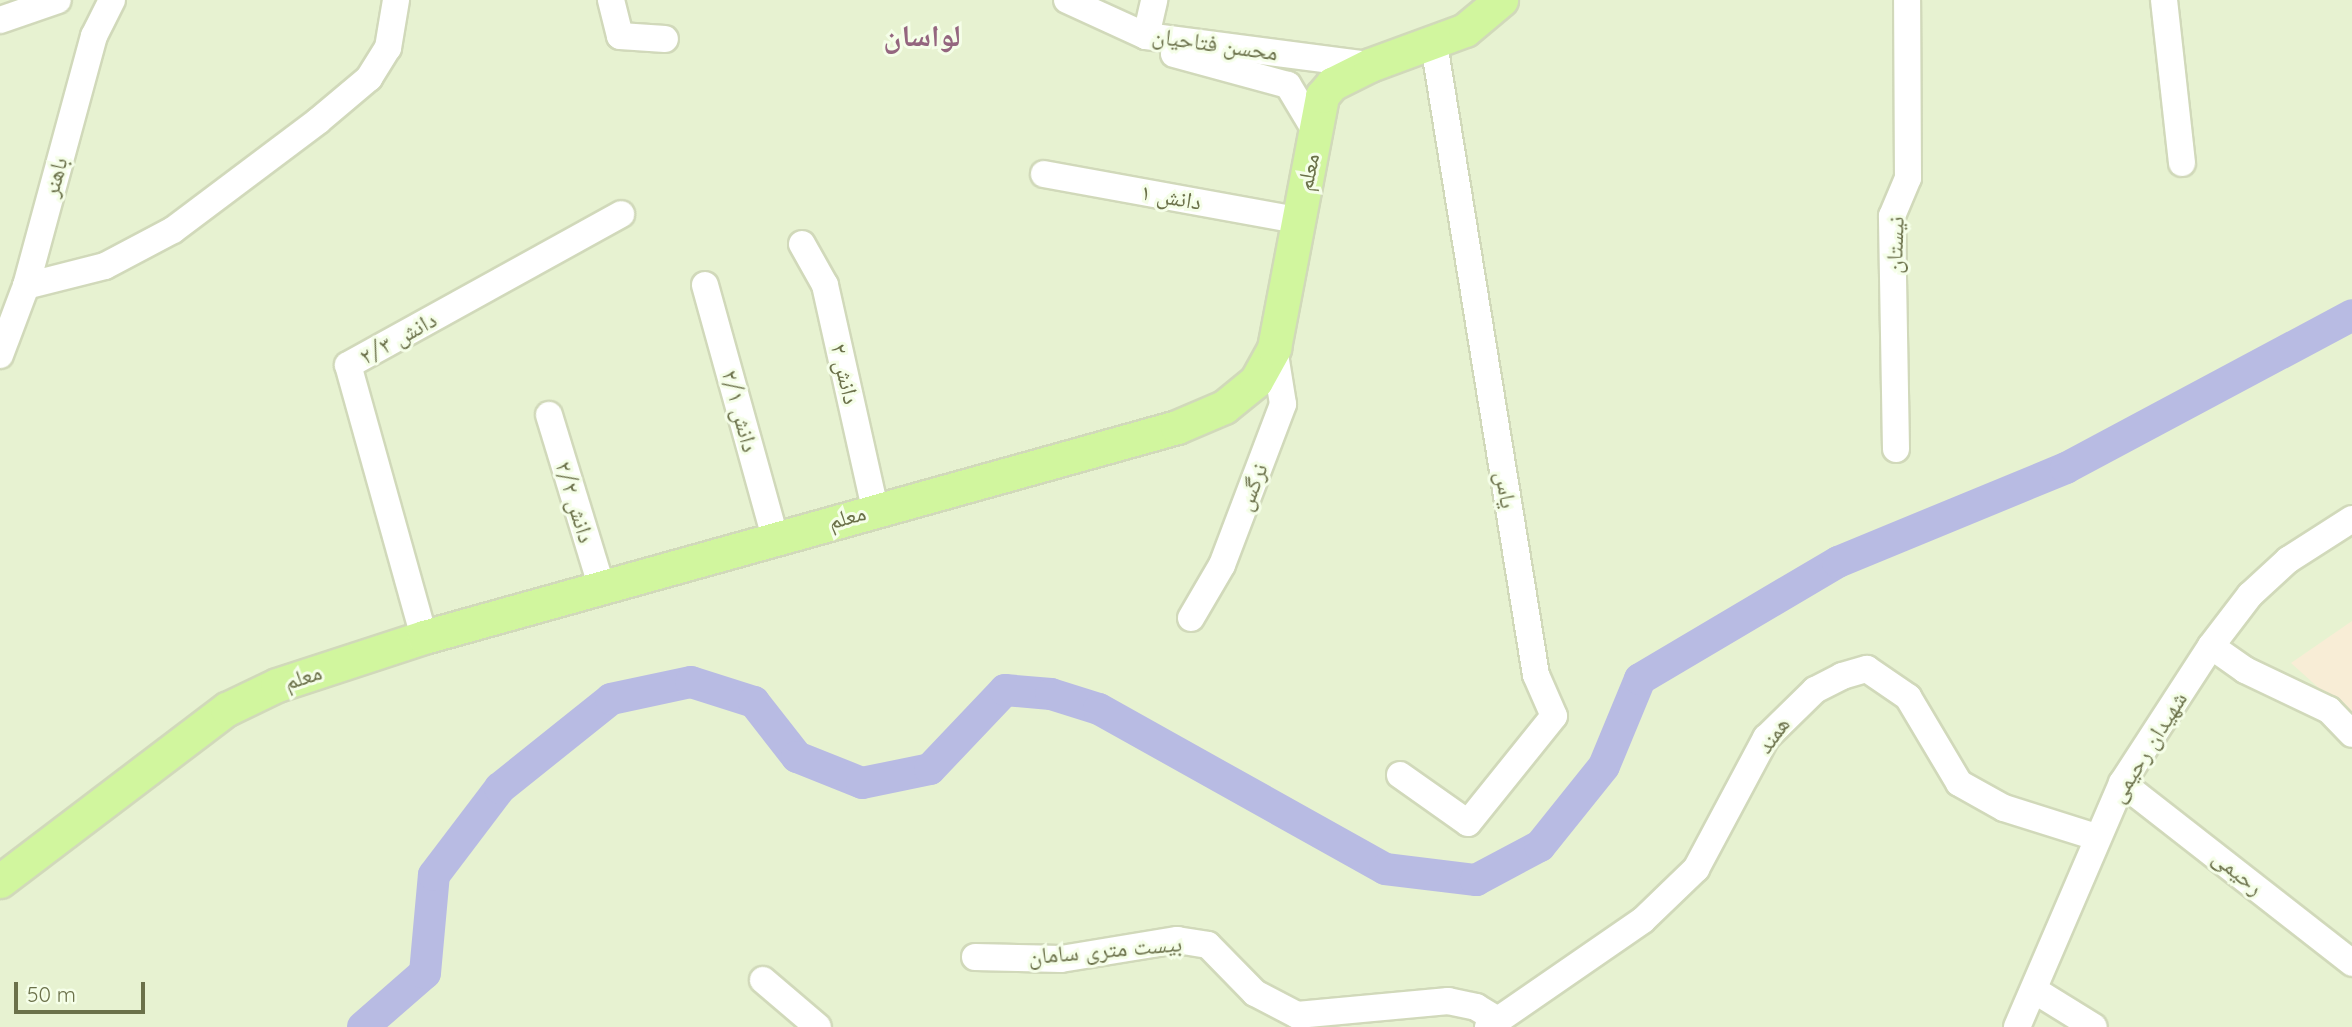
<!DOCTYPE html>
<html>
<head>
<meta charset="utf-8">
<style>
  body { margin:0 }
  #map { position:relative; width:2352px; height:1027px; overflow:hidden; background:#f1fbe2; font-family:Quicksand,"Noto Naskh Arabic",sans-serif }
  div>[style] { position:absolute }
  .residential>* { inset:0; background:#e7f2d1 }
  .medical>* { inset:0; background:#f8edd6 }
  .river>* { height:32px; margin:-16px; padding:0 16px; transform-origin:16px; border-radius:16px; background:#b8bbe3 }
  .roads { filter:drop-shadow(2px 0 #d1d9ba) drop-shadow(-2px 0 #d1d9ba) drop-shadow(0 2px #d1d9ba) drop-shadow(0 -2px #d1d9ba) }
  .minor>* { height:26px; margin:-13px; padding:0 13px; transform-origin:13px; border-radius:13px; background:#fff }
  .major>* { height:33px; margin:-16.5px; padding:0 16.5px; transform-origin:16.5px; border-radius:16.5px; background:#d1f69e }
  span { translate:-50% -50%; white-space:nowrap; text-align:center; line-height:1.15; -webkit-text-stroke:6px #f5fee8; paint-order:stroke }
  .street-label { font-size:23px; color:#6b714a }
  .district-label { font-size:30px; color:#94667f; font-weight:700 }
  .scale { position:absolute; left:14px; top:982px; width:131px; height:32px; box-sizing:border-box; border:4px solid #6b714a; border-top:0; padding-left:9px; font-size:21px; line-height:24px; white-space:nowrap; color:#6b714a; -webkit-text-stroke:5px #f5fee8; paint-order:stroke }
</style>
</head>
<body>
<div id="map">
  <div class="residential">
    <i style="clip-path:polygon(0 0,2352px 0,2352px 1027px,0 1027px)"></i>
  </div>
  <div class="medical">
    <i style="clip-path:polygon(2352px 621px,2352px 718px,2291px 663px)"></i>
  </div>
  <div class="river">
    <i style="left:363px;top:1027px;width:82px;rotate:-41.1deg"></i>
    <i style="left:425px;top:973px;width:98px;rotate:-84.8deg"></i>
    <i style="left:434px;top:875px;width:109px;rotate:-52.8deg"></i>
    <i style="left:500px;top:788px;width:142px;rotate:-38.7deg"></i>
    <i style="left:611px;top:699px;width:82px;rotate:-12deg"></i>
    <i style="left:691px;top:682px;width:66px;rotate:17.6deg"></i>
    <i style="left:754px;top:702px;width:70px;rotate:52deg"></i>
    <i style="left:797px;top:757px;width:70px;rotate:21.8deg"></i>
    <i style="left:862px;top:783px;width:69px;rotate:-11.6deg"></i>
    <i style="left:930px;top:769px;width:109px;rotate:-46.5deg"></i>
    <i style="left:1005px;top:690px;width:46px;rotate:5deg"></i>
    <i style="left:1051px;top:694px;width:50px;rotate:17.4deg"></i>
    <i style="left:1099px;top:709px;width:328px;rotate:29.2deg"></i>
    <i style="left:1385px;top:869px;width:92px;rotate:6.9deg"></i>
    <i style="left:1476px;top:880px;width:72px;rotate:-28deg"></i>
    <i style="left:1540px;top:846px;width:102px;rotate:-51.3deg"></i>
    <i style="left:1604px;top:766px;width:94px;rotate:-67.5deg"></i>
    <i style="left:1640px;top:679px;width:230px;rotate:-30.6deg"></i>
    <i style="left:1838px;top:562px;width:247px;rotate:-22.4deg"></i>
    <i style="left:2066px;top:468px;width:324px;rotate:-28.1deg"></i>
  </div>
  <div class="roads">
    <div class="minor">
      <i style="left:611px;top:0;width:37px;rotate:76deg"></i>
      <i style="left:620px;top:36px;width:45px;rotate:3.8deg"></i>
      <i style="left:1067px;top:0;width:87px;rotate:24.5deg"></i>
      <i style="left:1146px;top:36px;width:226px;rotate:7.4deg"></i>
      <i style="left:2164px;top:0;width:164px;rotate:83.7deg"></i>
      <i style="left:0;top:20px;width:61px;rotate:-19deg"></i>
      <i style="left:1146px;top:36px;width:37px;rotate:-77deg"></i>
      <i style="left:1174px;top:54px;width:118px;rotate:15.2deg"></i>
      <i style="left:1288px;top:85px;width:55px;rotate:59.2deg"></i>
      <i style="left:1044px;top:174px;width:258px;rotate:10.3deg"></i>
      <i style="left:802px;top:244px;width:47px;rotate:60.7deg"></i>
      <i style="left:825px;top:285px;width:230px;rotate:77.4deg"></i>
      <i style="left:705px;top:285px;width:263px;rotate:74.5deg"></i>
      <i style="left:26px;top:286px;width:81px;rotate:-14.2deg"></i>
      <i style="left:105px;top:266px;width:77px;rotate:-27.9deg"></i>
      <i style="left:173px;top:230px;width:181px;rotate:-36.9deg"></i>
      <i style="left:318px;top:121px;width:67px;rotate:-40.1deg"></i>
      <i style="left:369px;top:78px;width:36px;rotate:-58deg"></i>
      <i style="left:388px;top:48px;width:49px;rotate:-80.5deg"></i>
      <i style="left:0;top:355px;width:74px;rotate:-69.4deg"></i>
      <i style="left:26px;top:286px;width:259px;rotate:-74.8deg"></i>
      <i style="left:94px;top:36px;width:40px;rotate:-63.4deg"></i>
      <i style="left:549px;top:415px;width:181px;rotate:73deg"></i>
      <i style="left:1896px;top:449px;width:233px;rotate:-91deg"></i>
      <i style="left:1892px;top:216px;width:41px;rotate:-67.2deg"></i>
      <i style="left:1908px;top:178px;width:178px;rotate:-90.3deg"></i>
      <i style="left:1191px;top:618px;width:61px;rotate:-59.7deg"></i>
      <i style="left:1222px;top:565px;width:172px;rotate:-69.2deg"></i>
      <i style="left:1283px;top:404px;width:57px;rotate:-99.1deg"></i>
      <i style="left:424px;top:637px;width:282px;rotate:-105.6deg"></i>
      <i style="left:348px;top:365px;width:312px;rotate:-28.9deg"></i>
      <i style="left:2211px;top:646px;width:42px;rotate:35.2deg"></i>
      <i style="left:2245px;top:670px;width:93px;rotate:25.5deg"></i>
      <i style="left:2329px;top:710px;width:33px;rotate:46deg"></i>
      <i style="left:1400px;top:775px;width:83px;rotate:35.2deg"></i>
      <i style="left:1468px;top:823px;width:137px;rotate:-51.2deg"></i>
      <i style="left:1554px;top:716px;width:45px;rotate:-113.7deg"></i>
      <i style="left:1536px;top:675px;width:639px;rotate:-99.18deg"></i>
      <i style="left:2122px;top:783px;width:292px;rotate:38deg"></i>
      <i style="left:975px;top:957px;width:86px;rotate:1.3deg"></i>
      <i style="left:1061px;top:959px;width:118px;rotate:-9.3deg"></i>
      <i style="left:1177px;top:940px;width:31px;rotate:9deg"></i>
      <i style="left:1208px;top:945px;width:67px;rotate:45.6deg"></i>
      <i style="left:1255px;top:993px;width:47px;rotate:27.6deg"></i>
      <i style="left:1297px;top:1015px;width:152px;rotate:-5.3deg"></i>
      <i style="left:1448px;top:1001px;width:29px;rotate:12deg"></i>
      <i style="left:1476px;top:1007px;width:27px;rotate:31deg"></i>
      <i style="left:763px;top:980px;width:72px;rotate:40.5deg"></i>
      <i style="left:2034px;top:990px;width:70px;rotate:31.7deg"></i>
      <i style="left:1488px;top:1027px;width:188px;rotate:-34.6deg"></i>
      <i style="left:1643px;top:920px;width:74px;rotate:-43.9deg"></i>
      <i style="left:1696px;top:869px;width:149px;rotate:-61.9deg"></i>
      <i style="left:1766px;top:738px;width:69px;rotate:-44.4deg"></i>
      <i style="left:1815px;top:690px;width:30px;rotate:-27deg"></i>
      <i style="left:1842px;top:676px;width:26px;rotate:-16deg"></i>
      <i style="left:1867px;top:669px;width:50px;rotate:34.3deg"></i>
      <i style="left:1908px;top:697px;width:100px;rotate:59.3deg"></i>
      <i style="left:1959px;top:783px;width:51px;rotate:29.1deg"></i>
      <i style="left:2004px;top:808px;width:96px;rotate:17.5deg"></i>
      <i style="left:2017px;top:1027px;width:266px;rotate:-66.7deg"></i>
      <i style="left:2122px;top:783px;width:163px;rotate:-57deg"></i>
      <i style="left:2211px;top:646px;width:64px;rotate:-52.6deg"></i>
      <i style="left:2250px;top:595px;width:52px;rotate:-42.6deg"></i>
      <i style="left:2288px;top:560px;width:76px;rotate:-32.6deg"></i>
    </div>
    <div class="major">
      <i style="left:0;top:881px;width:285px;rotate:-37.2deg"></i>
      <i style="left:227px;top:709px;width:55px;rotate:-25.6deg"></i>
      <i style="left:277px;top:685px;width:155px;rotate:-18.1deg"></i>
      <i style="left:424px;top:637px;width:782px;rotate:-15.58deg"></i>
      <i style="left:1177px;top:427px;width:51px;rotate:-23.1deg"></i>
      <i style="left:1224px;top:407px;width:41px;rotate:-39.1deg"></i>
      <i style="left:1256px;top:381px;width:38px;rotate:-61deg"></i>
      <i style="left:1274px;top:348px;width:257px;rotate:-79.2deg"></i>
      <i style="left:1322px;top:96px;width:16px;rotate:-50deg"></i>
      <i style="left:1332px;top:84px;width:42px;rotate:-26.6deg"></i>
      <i style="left:1370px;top:65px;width:101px;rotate:-20.2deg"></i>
      <i style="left:1465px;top:30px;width:47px;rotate:-39.8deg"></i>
    </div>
  </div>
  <div class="street-label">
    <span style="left:1215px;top:44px;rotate:8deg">محسن فتاحیان</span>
    <span style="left:1308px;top:172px;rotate:-78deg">معلم</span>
    <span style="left:55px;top:177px;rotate:-75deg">باهنر</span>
    <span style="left:1171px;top:197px;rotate:10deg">دانش ۱</span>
    <span style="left:1895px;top:245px;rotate:-88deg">نیستان</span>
    <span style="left:398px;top:338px;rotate:-29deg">دانش ۲/۳</span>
    <span style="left:845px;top:374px;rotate:77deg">دانش ۲</span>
    <span style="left:740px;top:411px;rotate:75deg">دانش ۲/۱</span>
    <span style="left:1252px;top:487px;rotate:-69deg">نرگس</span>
    <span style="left:1506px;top:490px;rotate:81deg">یاس</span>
    <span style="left:575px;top:502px;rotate:73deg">دانش ۲/۲</span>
    <span style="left:847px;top:517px;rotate:-16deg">معلم</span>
    <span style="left:303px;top:677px;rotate:-18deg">معلم</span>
    <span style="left:1773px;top:735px;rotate:-54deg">همند</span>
    <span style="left:2148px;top:747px;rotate:-58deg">شهیدان رحیمی</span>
    <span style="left:2238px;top:872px;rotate:39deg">رحیمی</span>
    <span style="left:1105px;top:950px;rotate:-5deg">بیست متری سامان</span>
  </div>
  <div class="district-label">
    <span style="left:922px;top:35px">لواسان</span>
  </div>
  <div class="scale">50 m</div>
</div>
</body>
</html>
